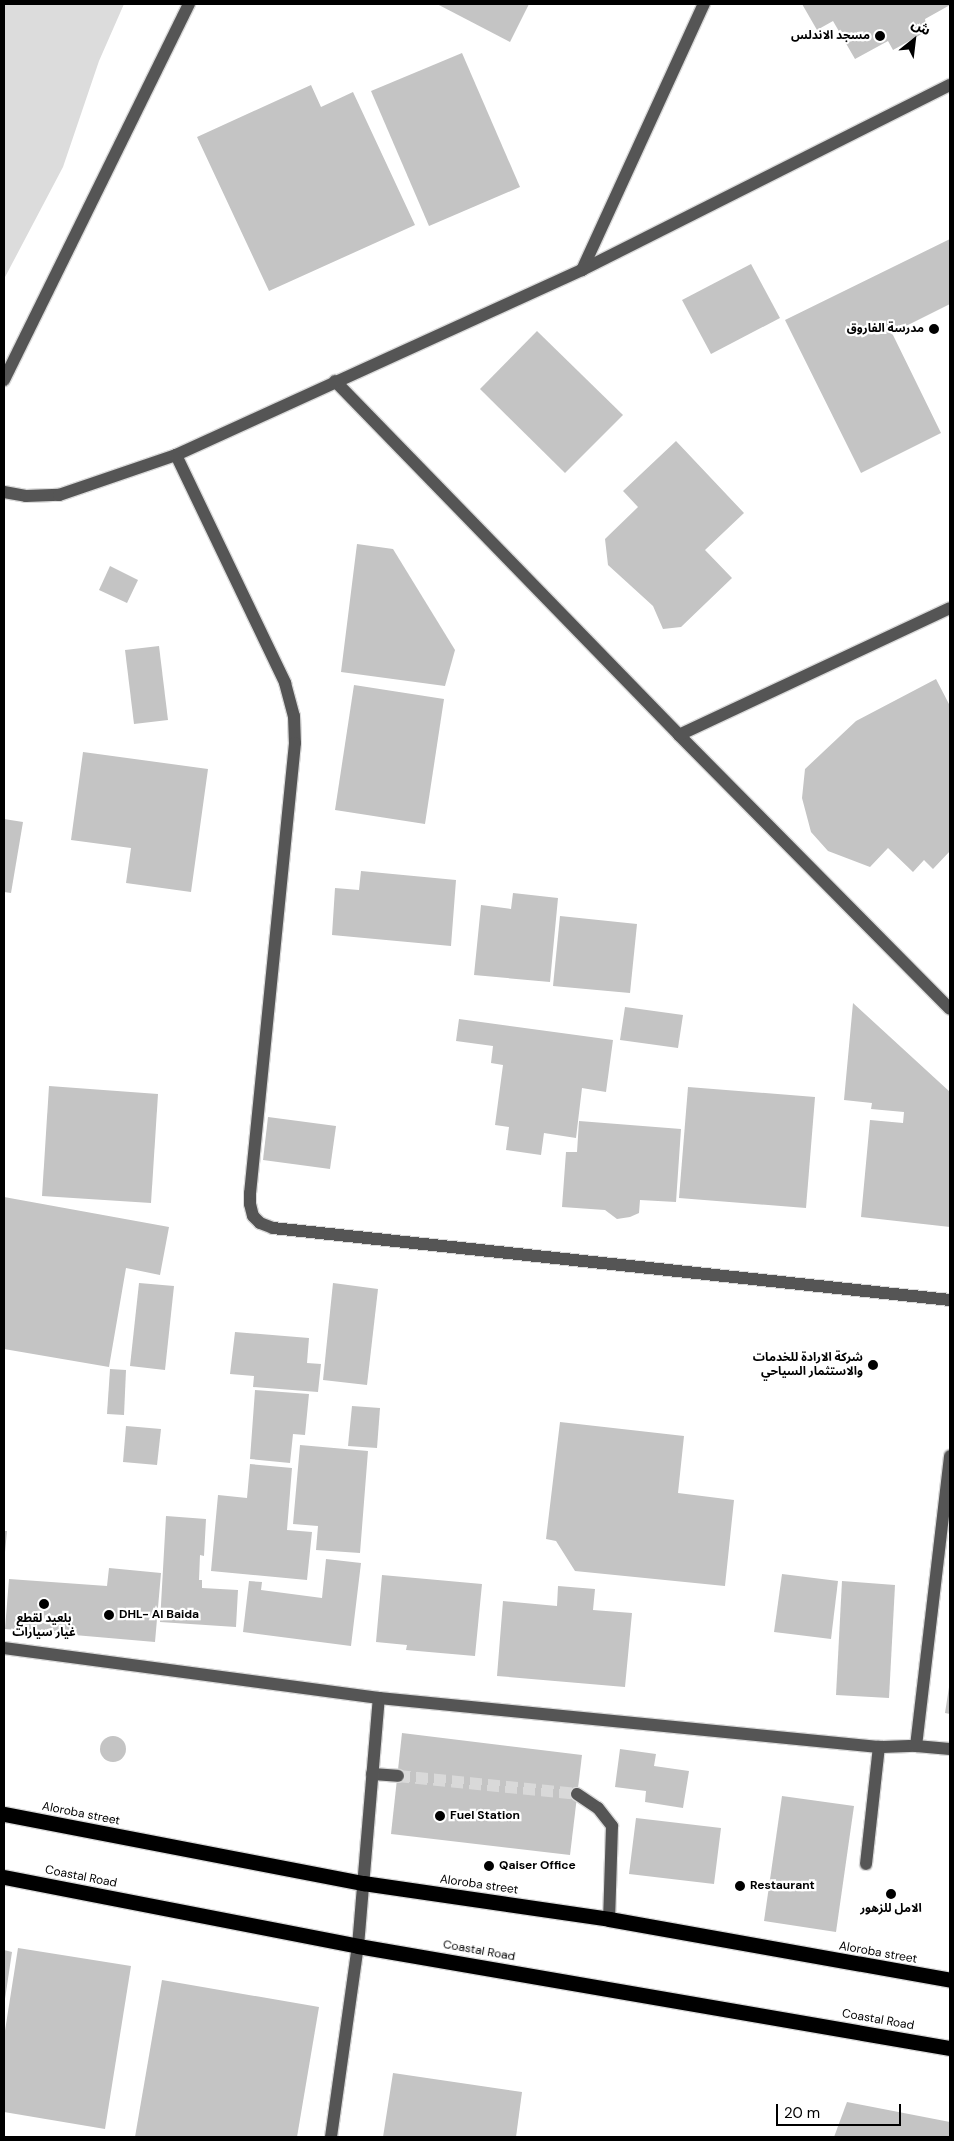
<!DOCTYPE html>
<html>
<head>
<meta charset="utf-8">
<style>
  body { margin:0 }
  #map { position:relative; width:954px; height:2141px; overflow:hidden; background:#fff; font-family:"DM Sans","Noto Sans Arabic",sans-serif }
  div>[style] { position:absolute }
  .green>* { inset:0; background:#dcdcdc }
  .building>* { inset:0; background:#c4c4c4 }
  .round { border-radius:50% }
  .minor-tunnel>* { height:12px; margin-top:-6px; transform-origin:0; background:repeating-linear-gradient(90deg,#d9d9d9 0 12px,transparent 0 18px) }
  .roads { filter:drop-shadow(1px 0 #dbdbdb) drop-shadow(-1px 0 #dbdbdb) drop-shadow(0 1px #dbdbdb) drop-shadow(0 -1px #dbdbdb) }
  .minor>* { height:12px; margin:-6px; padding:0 6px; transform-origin:6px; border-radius:6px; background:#555 }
  .highway>* { height:15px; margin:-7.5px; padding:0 7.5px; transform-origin:7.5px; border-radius:7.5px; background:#000 }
  .dots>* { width:14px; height:14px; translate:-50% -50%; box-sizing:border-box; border:2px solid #fff; border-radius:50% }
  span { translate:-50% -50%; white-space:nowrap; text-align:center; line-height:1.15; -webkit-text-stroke:4.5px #fff; paint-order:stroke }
  .poi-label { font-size:12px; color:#000; font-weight:700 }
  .right { translate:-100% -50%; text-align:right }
  .left { translate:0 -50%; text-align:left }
  .street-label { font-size:12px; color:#000 }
  .frame { position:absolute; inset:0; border:5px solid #000; pointer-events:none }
  .north { position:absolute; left:889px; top:15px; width:50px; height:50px; -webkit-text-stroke:4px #fff; paint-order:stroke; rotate:29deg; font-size:14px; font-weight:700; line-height:20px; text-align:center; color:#000 }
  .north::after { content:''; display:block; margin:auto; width:18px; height:22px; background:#000; clip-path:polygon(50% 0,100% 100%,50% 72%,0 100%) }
  .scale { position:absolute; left:776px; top:2104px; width:125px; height:22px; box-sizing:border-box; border:2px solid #000; border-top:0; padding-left:6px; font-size:15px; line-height:18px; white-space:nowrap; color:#000; -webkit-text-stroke:4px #fff; paint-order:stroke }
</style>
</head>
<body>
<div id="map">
  <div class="green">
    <i style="clip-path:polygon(4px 4px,124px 4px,99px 61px,63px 167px,4px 279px)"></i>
  </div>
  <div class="building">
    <i style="clip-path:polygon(437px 4px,529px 4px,510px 42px)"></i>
    <i style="clip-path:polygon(802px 4px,950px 4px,950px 5px,925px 19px,927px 31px,893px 50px,888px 41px,855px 59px,833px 21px,817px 30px)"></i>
    <i style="clip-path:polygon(462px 53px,520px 187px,429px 226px,371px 91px)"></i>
    <i style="clip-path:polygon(311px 85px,321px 107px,353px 92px,415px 225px,269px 291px,197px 137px)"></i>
    <i style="clip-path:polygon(950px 239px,950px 304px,892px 333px,941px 433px,861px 473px,785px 320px)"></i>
    <i style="clip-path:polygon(751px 264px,780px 318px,711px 354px,682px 300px)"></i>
    <i style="clip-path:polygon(537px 331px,623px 415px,565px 473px,480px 389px)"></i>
    <i style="clip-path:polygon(676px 441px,744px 513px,705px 550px,732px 578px,681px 627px,663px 629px,653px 606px,608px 565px,605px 539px,638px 507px,623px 491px)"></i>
    <i style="clip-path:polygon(357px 544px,393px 549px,455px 650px,445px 686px,341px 672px)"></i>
    <i style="clip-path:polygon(110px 566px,138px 580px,127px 603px,99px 590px)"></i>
    <i style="clip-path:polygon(159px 646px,168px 720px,134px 724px,125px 650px)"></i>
    <i style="clip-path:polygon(936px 679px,950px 706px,950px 851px,933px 869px,924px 860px,913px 872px,888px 848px,870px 867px,828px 851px,811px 832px,802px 798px,805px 769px,856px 721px)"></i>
    <i style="clip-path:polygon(354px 685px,444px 699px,425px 824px,335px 810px)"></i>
    <i style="clip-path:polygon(83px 752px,208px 769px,191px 892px,126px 883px,131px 848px,71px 840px)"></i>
    <i style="clip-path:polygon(4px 819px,23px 822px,11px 893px,4px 892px)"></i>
    <i style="clip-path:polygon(361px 871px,456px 880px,451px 946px,332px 935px,335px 888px,359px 890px)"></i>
    <i style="clip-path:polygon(513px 893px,558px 898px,550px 982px,474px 975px,481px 905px,511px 909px)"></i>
    <i style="clip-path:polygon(560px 916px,637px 924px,630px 993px,553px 986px)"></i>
    <i style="clip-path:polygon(853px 1003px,950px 1092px,950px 1227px,861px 1217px,870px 1120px,903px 1123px,904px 1112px,871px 1109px,872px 1103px,844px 1100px)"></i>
    <i style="clip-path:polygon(625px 1007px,683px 1015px,678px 1048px,620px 1040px)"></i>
    <i style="clip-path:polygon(459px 1019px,613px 1040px,606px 1092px,582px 1088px,576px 1138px,544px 1133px,541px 1155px,506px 1150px,509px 1127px,495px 1125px,503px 1065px,491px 1063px,493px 1046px,456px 1041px)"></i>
    <i style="clip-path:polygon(49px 1086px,158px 1094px,151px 1203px,42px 1196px)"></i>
    <i style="clip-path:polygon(688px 1087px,815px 1097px,806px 1208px,679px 1198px)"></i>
    <i style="clip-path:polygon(268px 1117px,336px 1126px,330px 1169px,263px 1160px)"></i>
    <i style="clip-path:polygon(579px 1121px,681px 1129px,676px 1202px,640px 1200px,639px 1213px,630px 1217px,617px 1219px,605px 1210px,562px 1207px,566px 1152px,577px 1152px)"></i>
    <i style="clip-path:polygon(4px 1197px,169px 1227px,160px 1275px,126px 1268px,109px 1367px,4px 1349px)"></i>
    <i style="clip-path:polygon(139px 1283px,174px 1286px,165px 1370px,130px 1366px)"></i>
    <i style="clip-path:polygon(333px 1283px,378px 1289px,367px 1385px,323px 1380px)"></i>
    <i style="clip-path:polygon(235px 1332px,309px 1338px,307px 1363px,321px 1364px,318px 1392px,253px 1387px,254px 1376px,230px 1374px)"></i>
    <i style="clip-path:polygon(110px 1369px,126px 1370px,124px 1415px,107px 1414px)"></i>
    <i style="clip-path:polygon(255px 1390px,309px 1394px,305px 1435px,293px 1434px,290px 1463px,250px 1459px)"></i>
    <i style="clip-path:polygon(352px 1406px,380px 1408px,377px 1448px,348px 1446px)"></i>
    <i style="clip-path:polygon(560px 1422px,684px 1436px,678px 1493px,734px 1500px,725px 1586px,575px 1571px,556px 1541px,546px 1539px)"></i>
    <i style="clip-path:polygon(126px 1426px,161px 1429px,157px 1465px,123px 1462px)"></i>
    <i style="clip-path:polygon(300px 1445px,368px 1451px,360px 1553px,316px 1550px,318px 1526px,293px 1524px)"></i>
    <i style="clip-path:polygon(250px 1464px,292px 1468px,287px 1530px,312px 1532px,307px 1580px,211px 1571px,218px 1495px,247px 1498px)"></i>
    <i style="clip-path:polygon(166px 1516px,206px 1519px,204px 1556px,200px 1555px,199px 1580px,202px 1580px,202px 1588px,238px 1590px,236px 1627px,160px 1622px)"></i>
    <i style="clip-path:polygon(4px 1531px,7px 1531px,5px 1552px,4px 1552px)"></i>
    <i style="clip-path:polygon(326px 1559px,361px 1563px,351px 1646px,243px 1632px,249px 1581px,262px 1582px,261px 1590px,322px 1598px)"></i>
    <i style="clip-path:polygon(109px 1568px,161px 1573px,155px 1642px,5px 1629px,9px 1579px,107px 1586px)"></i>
    <i style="clip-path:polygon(782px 1574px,838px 1581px,831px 1639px,774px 1632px)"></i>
    <i style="clip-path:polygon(382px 1575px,482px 1584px,475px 1656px,406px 1650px,407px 1645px,376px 1642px)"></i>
    <i style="clip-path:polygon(842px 1581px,895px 1585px,889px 1698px,836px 1695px)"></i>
    <i style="clip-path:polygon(558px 1586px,595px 1589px,593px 1610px,632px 1613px,625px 1687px,497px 1676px,503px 1601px,557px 1606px)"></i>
    <i style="clip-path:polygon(949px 1687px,950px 1687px,950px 1714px,945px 1713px)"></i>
    <i style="clip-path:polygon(402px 1733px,582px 1755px,570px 1855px,391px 1834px)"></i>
    <i class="round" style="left:100px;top:1736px;width:26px;height:26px"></i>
    <i style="clip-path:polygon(620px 1749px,656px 1754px,654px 1766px,689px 1771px,683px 1808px,645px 1802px,646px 1791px,615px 1787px)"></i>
    <i style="clip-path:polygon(782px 1796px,854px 1806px,836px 1932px,764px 1921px)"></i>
    <i style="clip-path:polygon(636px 1818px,721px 1828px,714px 1884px,629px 1874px)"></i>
    <i style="clip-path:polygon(18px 1948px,131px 1966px,105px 2129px,4px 2112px,4px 2037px)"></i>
    <i style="clip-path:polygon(4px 1950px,12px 1952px,5px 1999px,4px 1999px)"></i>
    <i style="clip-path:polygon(162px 1980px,319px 2007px,297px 2137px,135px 2137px)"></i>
    <i style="clip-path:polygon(393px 2073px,522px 2092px,516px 2137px,383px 2137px)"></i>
    <i style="clip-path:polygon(847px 2102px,950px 2122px,950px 2137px,834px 2137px)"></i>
  </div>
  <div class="minor-tunnel">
    <i style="left:398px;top:1776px;width:180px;rotate:5.7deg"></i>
  </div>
  <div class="roads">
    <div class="minor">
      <i style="left:582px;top:270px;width:293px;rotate:-65.4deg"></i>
      <i style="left:4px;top:380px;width:419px;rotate:-63.8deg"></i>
      <i style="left:335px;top:381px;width:494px;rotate:45.8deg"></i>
      <i style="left:679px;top:735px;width:385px;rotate:45.3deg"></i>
      <i style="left:176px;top:455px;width:253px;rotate:64.4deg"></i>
      <i style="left:285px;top:683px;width:34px;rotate:75deg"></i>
      <i style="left:294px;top:716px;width:27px;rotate:88deg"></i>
      <i style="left:295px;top:743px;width:452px;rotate:95.7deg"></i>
      <i style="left:250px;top:1193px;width:11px;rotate:90deg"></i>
      <i style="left:250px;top:1204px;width:12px;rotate:76deg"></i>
      <i style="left:253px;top:1216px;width:10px;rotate:45deg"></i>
      <i style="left:260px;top:1223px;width:14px;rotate:21deg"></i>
      <i style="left:273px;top:1228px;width:681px;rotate:6.07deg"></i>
      <i style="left:4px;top:492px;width:22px;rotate:10deg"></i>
      <i style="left:26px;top:496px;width:33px;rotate:-2deg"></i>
      <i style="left:59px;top:495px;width:124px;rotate:-18.9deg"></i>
      <i style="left:176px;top:455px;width:446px;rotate:-24.5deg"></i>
      <i style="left:582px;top:270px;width:412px;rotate:-26.7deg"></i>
      <i style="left:679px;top:735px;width:299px;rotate:-25.1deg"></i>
      <i style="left:4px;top:1648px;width:378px;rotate:7.6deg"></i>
      <i style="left:379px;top:1698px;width:502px;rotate:5.6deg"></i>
      <i style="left:879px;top:1747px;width:37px;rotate:-2deg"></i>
      <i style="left:916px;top:1746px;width:34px;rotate:5deg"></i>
      <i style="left:916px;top:1746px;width:292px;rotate:-83.3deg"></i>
      <i style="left:372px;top:1774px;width:26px;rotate:4deg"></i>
      <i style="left:577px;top:1794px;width:25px;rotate:34deg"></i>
      <i style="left:598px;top:1808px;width:23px;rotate:52deg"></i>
      <i style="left:612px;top:1826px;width:93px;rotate:91.8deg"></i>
      <i style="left:866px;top:1864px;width:118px;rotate:-83.7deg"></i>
      <i style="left:331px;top:2137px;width:193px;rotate:-82deg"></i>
      <i style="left:358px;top:1946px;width:249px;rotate:-85.2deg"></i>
    </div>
    <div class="highway">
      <i style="left:4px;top:1814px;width:366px;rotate:10.9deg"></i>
      <i style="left:363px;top:1883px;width:249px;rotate:8.3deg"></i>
      <i style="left:609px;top:1919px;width:346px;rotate:10.1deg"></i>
      <i style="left:4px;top:1877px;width:361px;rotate:11deg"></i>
      <i style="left:358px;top:1946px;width:601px;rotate:9.78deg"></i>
    </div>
  </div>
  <div class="dots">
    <i style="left:880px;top:36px;background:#000"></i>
    <i style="left:934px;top:329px;background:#000"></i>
    <i style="left:873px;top:1365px;background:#000"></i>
    <i style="left:44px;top:1604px;background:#000"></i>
    <i style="left:109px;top:1615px;background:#000"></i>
    <i style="left:440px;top:1816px;background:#000"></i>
    <i style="left:489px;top:1866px;background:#000"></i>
    <i style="left:740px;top:1886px;background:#000"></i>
    <i style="left:891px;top:1894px;background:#000"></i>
  </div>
  <div class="poi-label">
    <span class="right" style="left:870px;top:36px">مسجد الاندلس</span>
    <span class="right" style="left:924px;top:329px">مدرسة الفاروق</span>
    <span class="right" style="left:863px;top:1365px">شركة الارادة للخدمات<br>والاستثمار السياحي</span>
    <span class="left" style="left:119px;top:1615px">DHL- Al Baida</span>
    <span style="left:44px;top:1626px">بلعيد لقطع<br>غيار سيارات</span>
    <span class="left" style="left:450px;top:1816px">Fuel Station</span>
    <span class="left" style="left:499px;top:1866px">Qaiser Office</span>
    <span class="left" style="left:750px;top:1886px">Restaurant</span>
    <span style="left:891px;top:1909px">الامل للزهور</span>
  </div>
  <div class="street-label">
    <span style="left:81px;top:1814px;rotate:11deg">Aloroba street</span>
    <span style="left:81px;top:1877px;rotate:11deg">Coastal Road</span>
    <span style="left:479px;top:1885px;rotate:8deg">Aloroba street</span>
    <span style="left:479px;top:1951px;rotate:10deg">Coastal Road</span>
    <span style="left:878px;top:1953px;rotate:10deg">Aloroba street</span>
    <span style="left:878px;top:2020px;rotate:10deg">Coastal Road</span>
  </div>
  <div class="frame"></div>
  <div class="north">ش</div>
  <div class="scale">20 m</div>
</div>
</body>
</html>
